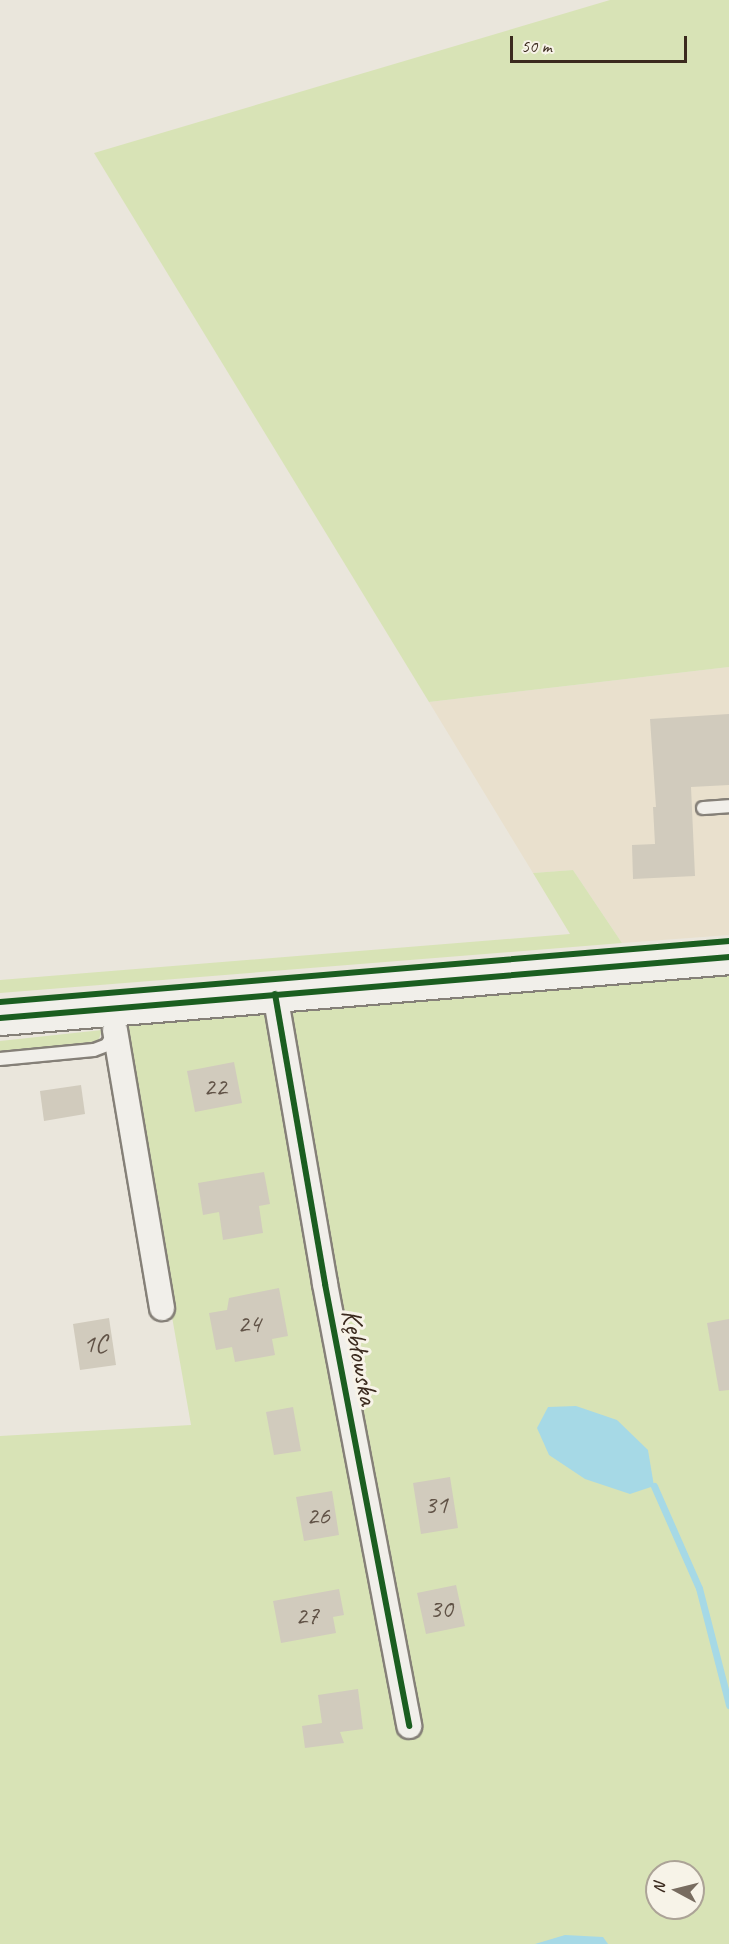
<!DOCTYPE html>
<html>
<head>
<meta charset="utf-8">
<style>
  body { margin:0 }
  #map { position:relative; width:729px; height:1944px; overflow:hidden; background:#eae6dc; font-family:Caveat,sans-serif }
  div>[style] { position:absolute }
  .built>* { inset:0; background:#e9e0cd }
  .green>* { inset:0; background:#d8e3b6 }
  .water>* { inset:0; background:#a6d9e6 }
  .stream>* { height:7px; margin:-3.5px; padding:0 3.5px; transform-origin:3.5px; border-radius:3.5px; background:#a6d9e6 }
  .building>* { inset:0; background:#d1cbbd }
  .roads { filter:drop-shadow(2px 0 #858078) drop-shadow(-2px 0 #858078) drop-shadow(0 2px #858078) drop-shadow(0 -2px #858078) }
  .lane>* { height:12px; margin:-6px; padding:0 6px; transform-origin:6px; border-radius:6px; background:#f1efea }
  .street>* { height:24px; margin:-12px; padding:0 12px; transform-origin:12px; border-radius:12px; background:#f1efea }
  .secondary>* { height:33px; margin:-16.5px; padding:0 16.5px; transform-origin:16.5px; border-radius:16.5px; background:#f1efea }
  .cycleway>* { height:6px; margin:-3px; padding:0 3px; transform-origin:3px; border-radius:3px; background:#1b5e20 }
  span { translate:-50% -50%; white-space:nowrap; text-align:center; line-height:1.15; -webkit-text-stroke:6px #f7f3e8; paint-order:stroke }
  .number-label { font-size:26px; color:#605246 }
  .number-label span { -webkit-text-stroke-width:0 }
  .street-label { font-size:28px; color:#3b2a1e }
  .north { position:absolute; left:645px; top:1860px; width:60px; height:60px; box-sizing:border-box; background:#f7f3e8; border:2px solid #aca397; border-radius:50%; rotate:277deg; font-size:16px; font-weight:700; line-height:24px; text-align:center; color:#3b2a1e }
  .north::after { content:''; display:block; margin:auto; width:21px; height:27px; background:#786c60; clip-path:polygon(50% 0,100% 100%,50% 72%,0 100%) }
  .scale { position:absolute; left:510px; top:36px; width:177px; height:27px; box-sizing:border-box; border:3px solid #3b2a1e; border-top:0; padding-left:8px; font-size:18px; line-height:21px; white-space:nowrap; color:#3b2a1e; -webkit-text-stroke:4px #f7f3e8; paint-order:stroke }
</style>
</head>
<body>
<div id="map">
  <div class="built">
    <i style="clip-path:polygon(729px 667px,729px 935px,622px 943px,573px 870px,533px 873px,429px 702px)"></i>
  </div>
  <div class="green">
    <i style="clip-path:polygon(610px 0,729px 0,729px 667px,429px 702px,94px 153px)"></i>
    <i style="clip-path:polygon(573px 870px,622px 943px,0 993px,0 980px,570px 934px,533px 873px)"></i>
    <i style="clip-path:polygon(evenodd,729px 968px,729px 1944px,0 1944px,0 1436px,191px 1425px,121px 1026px,729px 968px,657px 1872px,693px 1872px,693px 1908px,657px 1908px,657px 1872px)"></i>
    <i style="clip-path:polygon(102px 1030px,98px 1042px,0 1051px,0 1041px)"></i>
  </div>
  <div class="water">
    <i style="clip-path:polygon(576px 1406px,617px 1420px,648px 1450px,654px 1486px,630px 1494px,585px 1479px,549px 1455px,537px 1428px,548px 1407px)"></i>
    <i style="clip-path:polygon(565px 1935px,603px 1937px,608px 1944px,535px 1944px)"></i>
  </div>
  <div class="stream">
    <i style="left:654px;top:1486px;width:111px;rotate:66.2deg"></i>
    <i style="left:699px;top:1588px;width:121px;rotate:75.6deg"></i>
  </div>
  <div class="building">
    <i style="clip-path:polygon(729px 714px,729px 785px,691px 787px,695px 876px,633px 879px,632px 845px,655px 844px,653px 807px,656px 807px,650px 719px)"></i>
    <i style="clip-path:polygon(234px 1062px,242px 1103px,195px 1112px,187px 1071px)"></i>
    <i style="clip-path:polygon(81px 1085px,85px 1114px,44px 1121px,40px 1091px)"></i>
    <i style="clip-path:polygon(264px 1172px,270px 1204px,259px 1206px,263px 1233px,223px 1240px,219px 1212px,203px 1215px,198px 1183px)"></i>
    <i style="clip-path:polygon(279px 1288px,288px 1336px,272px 1339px,275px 1355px,235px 1362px,232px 1347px,216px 1350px,209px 1313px,227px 1310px,229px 1298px)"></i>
    <i style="clip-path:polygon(109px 1318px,116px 1365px,80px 1370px,73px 1324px)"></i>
    <i style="clip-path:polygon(729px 1319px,729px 1390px,719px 1391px,707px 1323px)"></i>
    <i style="clip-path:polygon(293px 1407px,301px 1451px,274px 1455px,266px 1412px)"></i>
    <i style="clip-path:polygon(450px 1477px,458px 1528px,421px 1534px,413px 1483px)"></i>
    <i style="clip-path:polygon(332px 1491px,339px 1535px,304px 1541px,296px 1497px)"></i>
    <i style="clip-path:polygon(456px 1585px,465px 1626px,426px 1634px,417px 1593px)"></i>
    <i style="clip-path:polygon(339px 1589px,344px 1615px,333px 1617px,336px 1633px,281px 1643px,273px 1601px)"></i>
    <i style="clip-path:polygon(358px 1689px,363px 1729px,340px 1732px,344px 1743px,305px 1748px,302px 1726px,322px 1723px,318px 1695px)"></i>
  </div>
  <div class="roads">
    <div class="lane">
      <i style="left:703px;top:808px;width:26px;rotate:-4deg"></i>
      <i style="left:0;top:1059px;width:94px;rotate:-5.5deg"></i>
      <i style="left:94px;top:1050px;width:14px;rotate:-21deg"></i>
      <i style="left:107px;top:1045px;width:13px;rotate:-61deg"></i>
    </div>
    <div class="street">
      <i style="left:275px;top:994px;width:294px;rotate:80.2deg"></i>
      <i style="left:325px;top:1284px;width:450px;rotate:79.2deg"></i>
      <i style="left:115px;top:1030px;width:282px;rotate:80.4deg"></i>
    </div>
    <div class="secondary">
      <i style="left:0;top:1018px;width:732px;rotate:-4.78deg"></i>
    </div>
  </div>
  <div class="cycleway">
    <i style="left:275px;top:994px;width:294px;rotate:80.2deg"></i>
    <i style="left:325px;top:1284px;width:450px;rotate:79.2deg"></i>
    <i style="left:0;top:1002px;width:732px;rotate:-4.78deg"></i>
    <i style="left:0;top:1018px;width:732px;rotate:-4.78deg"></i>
  </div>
  <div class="number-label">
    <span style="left:215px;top:1087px">22</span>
    <span style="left:249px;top:1324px">24</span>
    <span style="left:95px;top:1344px">1C</span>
    <span style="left:436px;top:1505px">31</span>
    <span style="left:318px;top:1516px">26</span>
    <span style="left:441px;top:1609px">30</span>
    <span style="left:307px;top:1616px">27</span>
  </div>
  <div class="street-label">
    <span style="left:360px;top:1357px;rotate:79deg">Kębłowska</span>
  </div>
  <div class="north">N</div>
  <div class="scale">50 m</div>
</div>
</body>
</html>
